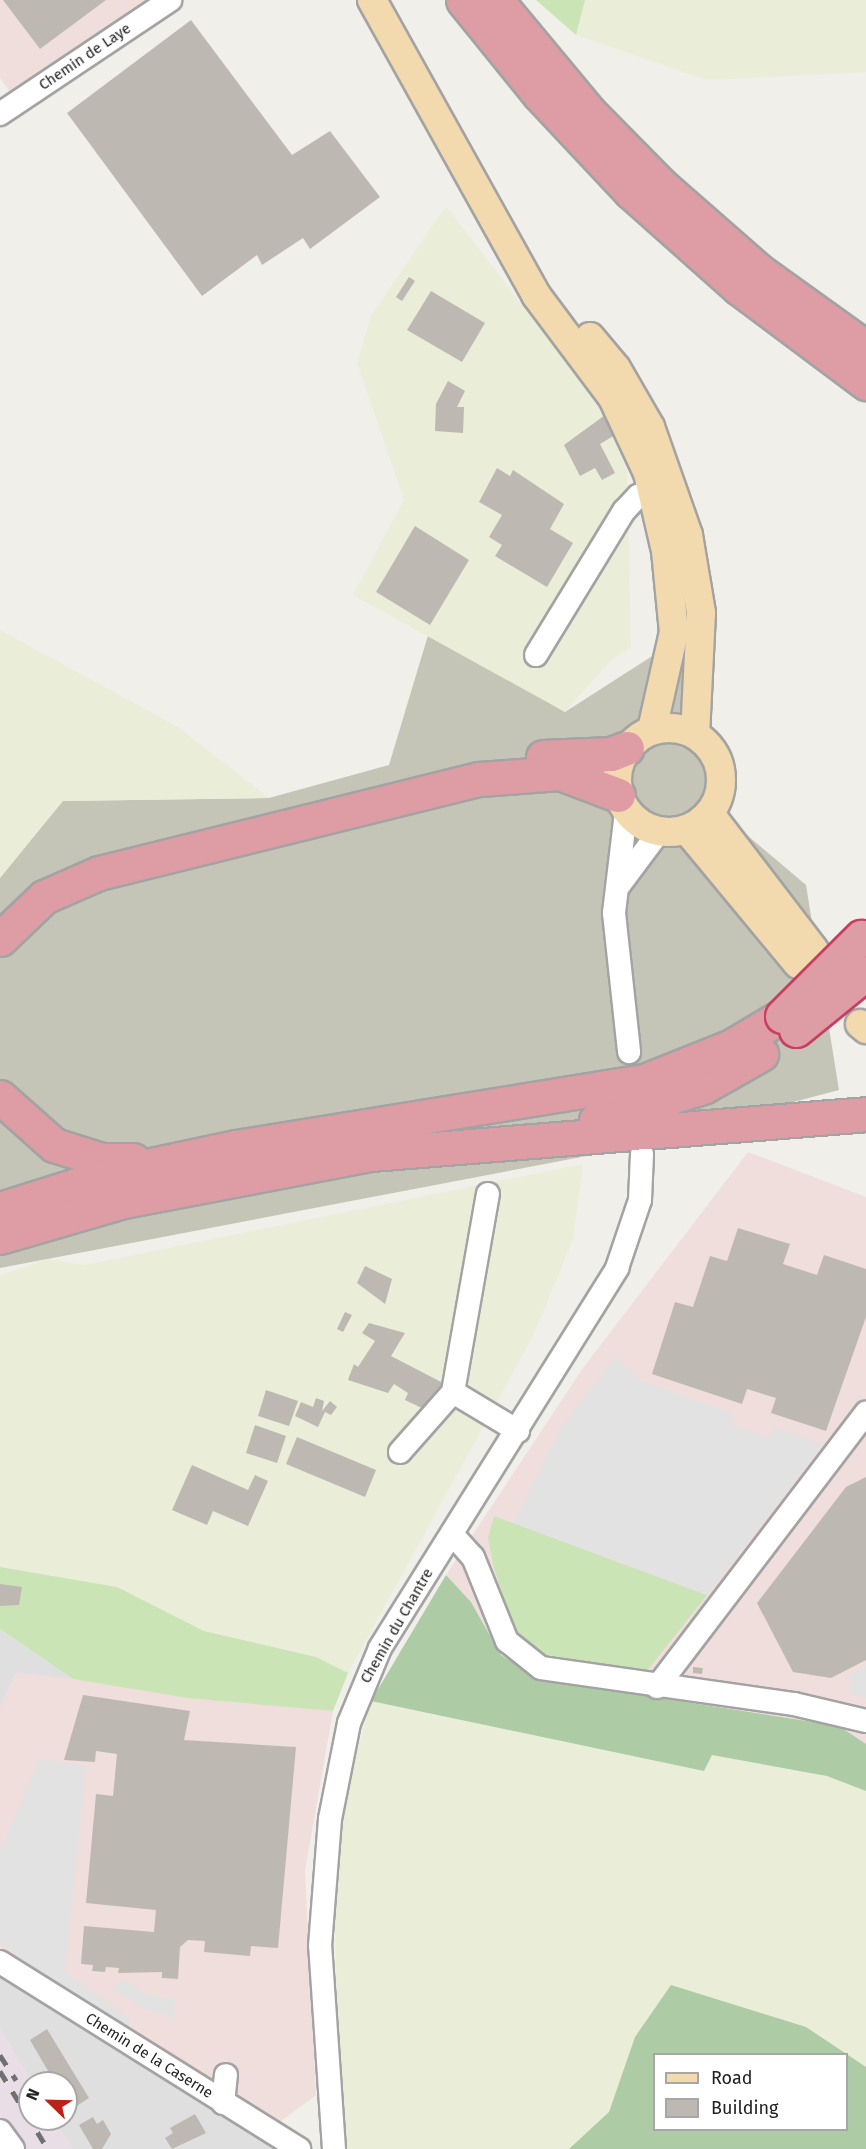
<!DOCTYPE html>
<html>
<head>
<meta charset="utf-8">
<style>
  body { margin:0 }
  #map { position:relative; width:866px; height:2149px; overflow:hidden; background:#f1efea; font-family:"Fira Sans",sans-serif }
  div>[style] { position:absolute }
  .residential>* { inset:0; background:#e0dfdf }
  .commercial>* { inset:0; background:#efdedc }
  .industrial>* { inset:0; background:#e9dde6 }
  .construction>* { inset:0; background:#c4c5b6 }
  .farmland>* { inset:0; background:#eaedd8 }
  .grass>* { inset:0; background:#cae4b6 }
  .forest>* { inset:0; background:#adcba4 }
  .parking>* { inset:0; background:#e2e2e2 }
  .building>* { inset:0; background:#beb8b3 }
  .roads { filter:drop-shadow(2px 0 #a3a3a3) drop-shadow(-2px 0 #a3a3a3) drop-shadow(0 2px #a3a3a3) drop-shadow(0 -2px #a3a3a3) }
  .minor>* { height:22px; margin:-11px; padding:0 11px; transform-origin:11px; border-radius:11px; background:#fff }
  .major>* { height:28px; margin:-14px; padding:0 14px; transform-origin:14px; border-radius:14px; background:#f2d9ae }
  .major>.ring { margin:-14px; padding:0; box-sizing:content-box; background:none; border:28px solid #f2d9ae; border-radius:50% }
  .highway>* { height:33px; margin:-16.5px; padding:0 16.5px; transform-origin:16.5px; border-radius:16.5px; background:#de9ca4 }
  .rail>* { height:4.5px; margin-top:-2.25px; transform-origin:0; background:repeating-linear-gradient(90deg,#707070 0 12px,transparent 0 24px) }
  .bridges { filter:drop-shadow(2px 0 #c83e65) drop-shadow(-2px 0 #c83e65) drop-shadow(0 2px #c83e65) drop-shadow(0 -2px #c83e65) }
  .highway-bridge>* { height:33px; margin:-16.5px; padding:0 16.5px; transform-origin:16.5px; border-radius:16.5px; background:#de9ca4 }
  span { translate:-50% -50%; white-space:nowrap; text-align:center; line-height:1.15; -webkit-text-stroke:4.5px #fff; paint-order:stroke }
  .street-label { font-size:15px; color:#222 }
  .legend { position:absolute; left:653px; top:2053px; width:195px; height:78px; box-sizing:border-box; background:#fff; border:2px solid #a7a7a7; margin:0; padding:8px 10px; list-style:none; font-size:18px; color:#222 }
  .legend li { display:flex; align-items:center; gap:12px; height:30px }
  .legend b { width:30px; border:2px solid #a7a7a7 }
  .north { position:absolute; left:18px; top:2071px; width:60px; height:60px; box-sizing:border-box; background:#fff; border:2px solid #a7a7a7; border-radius:50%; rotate:293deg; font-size:16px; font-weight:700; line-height:24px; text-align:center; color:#222 }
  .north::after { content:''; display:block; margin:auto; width:21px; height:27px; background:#bc2218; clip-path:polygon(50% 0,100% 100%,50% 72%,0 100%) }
</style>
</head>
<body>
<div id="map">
  <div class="residential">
    <i style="clip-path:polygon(0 1629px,73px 1679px,0 1740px)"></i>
    <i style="clip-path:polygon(0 1969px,278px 2149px,72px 2149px,54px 2119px,66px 2119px,66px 2083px,32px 2083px,0 2029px)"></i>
  </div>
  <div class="commercial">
    <i style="clip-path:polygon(0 0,154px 0,14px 98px,0 78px)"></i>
    <i style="clip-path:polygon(748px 1152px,866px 1197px,866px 1744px,839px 1726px,539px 1679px,501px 1655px,471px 1602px,446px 1575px,583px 1368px)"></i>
    <i style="clip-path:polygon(16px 1672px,333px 1711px,305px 1871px,316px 2095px,273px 2127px,134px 2041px,0 1948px,0 1707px)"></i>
  </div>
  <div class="industrial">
    <i style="clip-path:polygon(0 2029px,32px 2083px,30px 2119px,54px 2119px,72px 2149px,21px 2149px,0 2119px)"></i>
  </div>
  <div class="construction">
    <i style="clip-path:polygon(696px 628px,709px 803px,806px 885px,839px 1090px,592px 1155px,0 1268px,0 878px,62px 801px,269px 798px,389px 765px,429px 632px,565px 712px)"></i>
  </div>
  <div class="farmland">
    <i style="clip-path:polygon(585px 0,866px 0,866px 72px,707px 80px,576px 35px)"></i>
    <i style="clip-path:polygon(446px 206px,599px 405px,627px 470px,631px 647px,610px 661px,565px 712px,353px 595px,404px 500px,357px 363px,371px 316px)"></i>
    <i style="clip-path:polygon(0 630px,178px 727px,269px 798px,63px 801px,0 878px)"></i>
    <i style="clip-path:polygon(583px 1164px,573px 1239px,534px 1334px,348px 1673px,316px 1657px,204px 1631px,117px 1587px,0 1567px,0 1275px,48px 1259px,85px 1265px)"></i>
    <i style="clip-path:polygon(371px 1701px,704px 1771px,712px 1755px,827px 1776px,866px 1791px,866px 2067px,806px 2027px,635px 2037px,609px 2112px,569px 2149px,347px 2149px,338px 2048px,335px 1920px,343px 1807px)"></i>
  </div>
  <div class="grass">
    <i style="clip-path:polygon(536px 0,585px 0,576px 35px)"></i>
    <i style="clip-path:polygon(494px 1516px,707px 1595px,646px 1672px,536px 1653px,513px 1626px,494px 1568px,488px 1538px)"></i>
    <i style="clip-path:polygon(0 1567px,117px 1587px,204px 1631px,316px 1657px,348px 1673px,333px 1711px,188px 1698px,73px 1679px,0 1629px)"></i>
  </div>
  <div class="forest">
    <i style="clip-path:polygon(446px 1575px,471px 1602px,501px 1655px,539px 1679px,839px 1726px,866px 1744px,866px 1791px,827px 1776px,712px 1755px,704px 1771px,371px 1701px)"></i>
    <i style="clip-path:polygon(evenodd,671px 1985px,806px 2027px,866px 2067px,866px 2149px,569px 2149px,609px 2112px,635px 2037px,671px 1985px,654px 2054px,846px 2054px,846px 2130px,654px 2130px,654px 2054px)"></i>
  </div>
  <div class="parking">
    <i style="clip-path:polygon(616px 1356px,641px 1381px,735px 1414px,731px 1425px,770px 1438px,774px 1427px,823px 1444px,707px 1595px,513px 1523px,563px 1425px)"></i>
    <i style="clip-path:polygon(866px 1666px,866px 1698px,850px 1693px,849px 1675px)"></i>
    <i style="clip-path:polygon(40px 1758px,86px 1766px,65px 1972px,132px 2020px,124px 2031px,0 1943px,0 1851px)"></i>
    <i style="clip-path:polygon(120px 1979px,147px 1994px,175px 2000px,174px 2018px,144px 2009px,113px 1990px)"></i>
  </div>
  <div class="building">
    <i style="clip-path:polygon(3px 0,106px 0,40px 49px)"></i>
    <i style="clip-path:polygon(191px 20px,292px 155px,330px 131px,380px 197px,310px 249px,303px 238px,262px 265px,257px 255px,202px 296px,67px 113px)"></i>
    <i style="clip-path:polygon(409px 277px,415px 281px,402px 301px,396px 297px)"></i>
    <i style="clip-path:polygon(431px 291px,485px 323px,462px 362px,407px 330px)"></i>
    <i style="clip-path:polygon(448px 381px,465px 391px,457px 407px,464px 407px,463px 433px,435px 431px,436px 404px)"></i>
    <i style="clip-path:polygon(605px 415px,615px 435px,600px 444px,615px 473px,602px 480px,595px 468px,580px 476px,564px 445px)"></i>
    <i style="clip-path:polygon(497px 468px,510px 476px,513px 470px,564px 504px,550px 529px,573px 543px,547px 587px,495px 556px,502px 545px,489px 537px,502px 515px,479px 502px)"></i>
    <i style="clip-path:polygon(415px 526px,469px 560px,430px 625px,376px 592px)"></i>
    <i style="clip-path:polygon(738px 1228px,790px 1244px,783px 1264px,817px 1275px,824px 1255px,866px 1269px,866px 1317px,826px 1431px,771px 1413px,776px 1398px,747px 1389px,742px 1404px,652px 1374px,675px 1302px,693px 1307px,710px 1256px,727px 1261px)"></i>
    <i style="clip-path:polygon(365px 1266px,392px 1279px,385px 1304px,357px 1283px)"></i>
    <i style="clip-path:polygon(345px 1312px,352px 1315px,343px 1332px,337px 1329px)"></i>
    <i style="clip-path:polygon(369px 1323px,405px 1333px,391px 1356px,445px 1384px,430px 1412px,405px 1400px,408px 1393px,394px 1384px,388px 1393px,348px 1380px,354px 1364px,358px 1367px,375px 1341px,362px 1333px)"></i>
    <i style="clip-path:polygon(266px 1390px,298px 1401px,289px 1426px,258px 1416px)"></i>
    <i style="clip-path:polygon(316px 1398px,324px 1401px,322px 1411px,330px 1401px,337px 1407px,331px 1415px,325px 1412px,318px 1427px,295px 1416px,301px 1402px,313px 1407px)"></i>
    <i style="clip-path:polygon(255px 1425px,286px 1436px,277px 1463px,246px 1453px)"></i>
    <i style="clip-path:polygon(297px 1437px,376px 1470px,365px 1497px,286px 1464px)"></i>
    <i style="clip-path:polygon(192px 1465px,248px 1490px,255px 1475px,268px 1481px,248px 1526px,213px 1511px,207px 1525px,172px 1510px)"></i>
    <i style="clip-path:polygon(866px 1477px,866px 1660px,831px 1678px,793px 1672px,757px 1603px,846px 1487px)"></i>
    <i style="clip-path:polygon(0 1584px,22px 1587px,19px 1605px,0 1606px)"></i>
    <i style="clip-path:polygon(693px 1667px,703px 1668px,702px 1674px,693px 1673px)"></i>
    <i style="clip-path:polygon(83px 1695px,190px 1711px,184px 1740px,296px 1747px,278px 1948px,251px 1946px,250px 1956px,204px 1952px,205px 1941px,188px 1940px,180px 1947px,178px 1979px,162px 1978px,162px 1972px,118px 1973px,119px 1968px,106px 1967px,105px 1972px,92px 1971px,93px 1965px,81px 1964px,84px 1926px,154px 1932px,156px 1910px,86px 1903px,96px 1794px,113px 1796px,117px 1754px,96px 1751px,95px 1762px,64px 1760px)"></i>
    <i style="clip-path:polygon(47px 2029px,89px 2098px,72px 2109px,66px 2083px,55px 2083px,30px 2040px)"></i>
    <i style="clip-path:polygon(195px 2114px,206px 2133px,172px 2149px,165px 2138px,173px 2133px,170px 2128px)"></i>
    <i style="clip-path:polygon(93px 2117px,97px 2124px,103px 2120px,111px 2134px,102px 2149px,93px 2149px,79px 2125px)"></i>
  </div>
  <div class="roads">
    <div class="minor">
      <i style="left:0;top:114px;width:205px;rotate:-33.8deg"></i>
      <i style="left:536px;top:655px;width:169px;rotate:-58.6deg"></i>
      <i style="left:624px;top:511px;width:21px;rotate:-47deg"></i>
      <i style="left:638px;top:496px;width:28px;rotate:-19deg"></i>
      <i style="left:626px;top:812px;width:102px;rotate:96.8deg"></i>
      <i style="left:614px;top:913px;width:140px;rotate:83.8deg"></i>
      <i style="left:618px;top:887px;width:69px;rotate:-53.3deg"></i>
      <i style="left:453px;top:1392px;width:76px;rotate:31deg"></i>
      <i style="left:400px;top:1452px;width:80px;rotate:-48.5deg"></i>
      <i style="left:453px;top:1392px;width:201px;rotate:-80deg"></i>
      <i style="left:452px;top:1534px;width:31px;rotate:48deg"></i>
      <i style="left:473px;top:1557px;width:91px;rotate:68deg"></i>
      <i style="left:507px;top:1641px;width:43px;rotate:38.5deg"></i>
      <i style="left:541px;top:1668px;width:256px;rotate:8.1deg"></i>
      <i style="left:794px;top:1704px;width:74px;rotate:13.3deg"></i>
      <i style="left:657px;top:1687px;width:345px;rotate:-52.7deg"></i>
      <i style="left:0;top:1962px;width:353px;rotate:32deg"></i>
      <i style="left:223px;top:2103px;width:28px;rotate:-84deg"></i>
      <i style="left:0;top:2131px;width:22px;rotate:54deg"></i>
      <i style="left:334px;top:2149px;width:203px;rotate:-93.9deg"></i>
      <i style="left:320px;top:1946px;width:127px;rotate:-85.5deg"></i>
      <i style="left:330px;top:1819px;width:98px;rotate:-78.8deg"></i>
      <i style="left:349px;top:1723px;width:81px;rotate:-67.5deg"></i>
      <i style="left:380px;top:1648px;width:448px;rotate:-58deg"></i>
      <i style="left:617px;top:1268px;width:72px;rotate:-71.3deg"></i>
      <i style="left:640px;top:1200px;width:46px;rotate:-87.5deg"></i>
    </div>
    <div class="major">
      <i style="left:372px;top:0;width:338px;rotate:60.9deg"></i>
      <i style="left:536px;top:295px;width:129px;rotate:53.2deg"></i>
      <i style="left:613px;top:398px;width:83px;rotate:65deg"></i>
      <i style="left:648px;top:473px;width:80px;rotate:77deg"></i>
      <i style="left:666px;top:551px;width:81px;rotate:84.4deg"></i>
      <i style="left:674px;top:632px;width:100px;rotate:102.7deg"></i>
      <i style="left:590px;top:337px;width:40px;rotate:50deg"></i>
      <i style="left:616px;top:368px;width:68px;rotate:60deg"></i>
      <i style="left:650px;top:427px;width:114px;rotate:70.6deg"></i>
      <i style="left:688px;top:535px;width:79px;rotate:80.5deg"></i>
      <i style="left:701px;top:613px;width:121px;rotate:92.8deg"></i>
      <i class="ring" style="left:617px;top:728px;width:76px;height:76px"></i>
      <i style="left:710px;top:814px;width:171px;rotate:52.6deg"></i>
      <i style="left:687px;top:830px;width:174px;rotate:50.4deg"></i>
      <i style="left:860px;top:1024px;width:8px;rotate:40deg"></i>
    </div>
    <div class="highway">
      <i style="left:463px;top:0;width:121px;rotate:51deg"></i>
      <i style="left:539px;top:94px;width:134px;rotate:46.8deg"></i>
      <i style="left:631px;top:192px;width:144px;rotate:41.6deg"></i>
      <i style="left:739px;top:288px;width:159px;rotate:36.8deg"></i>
      <i style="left:496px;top:0;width:144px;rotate:50.3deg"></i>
      <i style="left:588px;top:111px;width:105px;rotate:45.4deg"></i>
      <i style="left:662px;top:186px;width:129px;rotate:41.2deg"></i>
      <i style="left:759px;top:271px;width:132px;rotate:35.7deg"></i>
      <i style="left:543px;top:757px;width:68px;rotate:-2.5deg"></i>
      <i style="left:611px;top:754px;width:17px;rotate:-21deg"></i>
      <i style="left:0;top:939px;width:61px;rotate:-43.7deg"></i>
      <i style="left:44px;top:897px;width:60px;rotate:-23.6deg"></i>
      <i style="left:99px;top:873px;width:392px;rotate:-13.9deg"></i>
      <i style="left:480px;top:779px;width:80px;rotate:-4.3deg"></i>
      <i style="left:560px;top:773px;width:62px;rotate:20.8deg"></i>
      <i style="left:0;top:1097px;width:72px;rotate:41.6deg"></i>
      <i style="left:54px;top:1145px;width:50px;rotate:17.4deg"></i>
      <i style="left:102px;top:1160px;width:31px"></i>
      <i style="left:596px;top:1120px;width:112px;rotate:-17.1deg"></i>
      <i style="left:703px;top:1087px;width:67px;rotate:-29.6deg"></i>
      <i style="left:0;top:1209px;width:120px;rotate:-17.5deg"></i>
      <i style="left:114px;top:1173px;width:125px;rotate:-12deg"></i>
      <i style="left:236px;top:1147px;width:413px;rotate:-9.2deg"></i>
      <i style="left:644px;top:1081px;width:95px;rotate:-21.7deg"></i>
      <i style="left:732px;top:1046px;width:58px;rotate:-31deg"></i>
      <i style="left:0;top:1237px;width:129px;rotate:-16.2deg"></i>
      <i style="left:124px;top:1201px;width:251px;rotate:-10.8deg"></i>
      <i style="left:371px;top:1154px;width:497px;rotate:-4.6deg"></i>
    </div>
  </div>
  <div class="rail">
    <i style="left:0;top:2055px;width:30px;rotate:57deg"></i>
    <i style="left:0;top:2071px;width:92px;rotate:58.4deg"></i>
  </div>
  <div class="bridges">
    <div class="highway-bridge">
      <i style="left:782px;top:1016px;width:112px;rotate:-45deg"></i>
      <i style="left:796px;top:1030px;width:90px;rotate:-39.2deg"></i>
    </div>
  </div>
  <div class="street-label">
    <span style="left:85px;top:57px;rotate:-34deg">Chemin de Laye</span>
    <span style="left:397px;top:1626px;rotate:-60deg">Chemin du Chantre</span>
    <span style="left:149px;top:2056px;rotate:32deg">Chemin de la Caserne</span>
  </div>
  <ul class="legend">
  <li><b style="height:8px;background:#f2d9ae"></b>Road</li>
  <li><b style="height:16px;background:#beb8b3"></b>Building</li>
  </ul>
  <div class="north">N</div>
</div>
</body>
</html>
